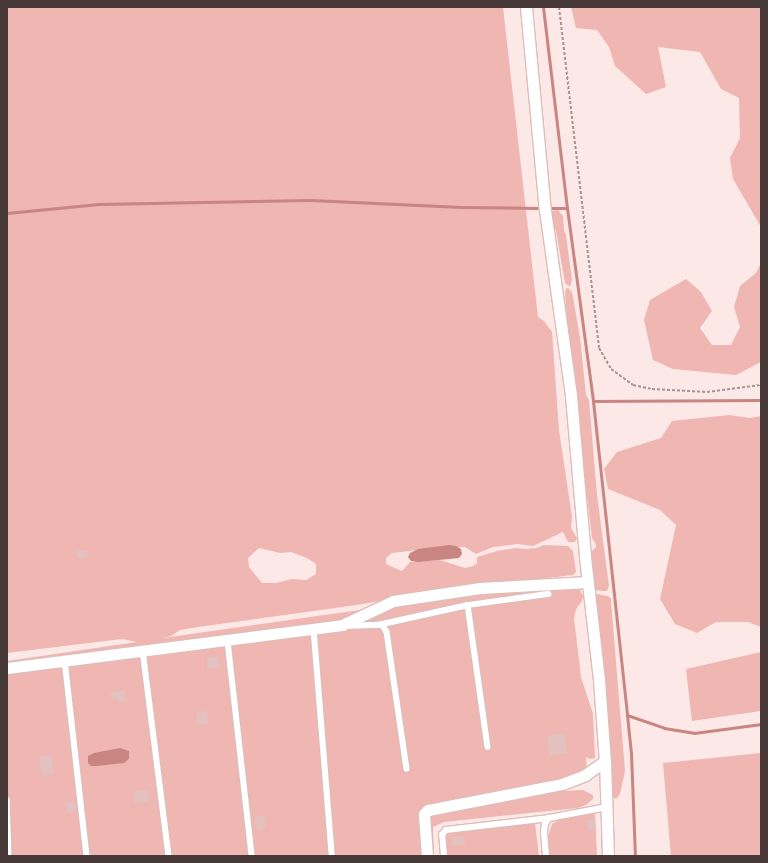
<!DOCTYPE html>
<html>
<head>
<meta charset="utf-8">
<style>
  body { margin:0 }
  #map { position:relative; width:768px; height:863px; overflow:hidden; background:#fce8e6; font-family:Manrope,sans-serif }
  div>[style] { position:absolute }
  .green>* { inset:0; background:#efb6b2 }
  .water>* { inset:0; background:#c88581 }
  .stream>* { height:3px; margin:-1.5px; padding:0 1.5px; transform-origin:1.5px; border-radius:1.5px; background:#c88581 }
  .building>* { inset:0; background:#e2c1bf }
  .path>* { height:2px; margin-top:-1px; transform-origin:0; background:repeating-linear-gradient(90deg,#a49392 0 3px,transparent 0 5px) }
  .roads { filter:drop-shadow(1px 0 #ddbdba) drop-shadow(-1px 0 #ddbdba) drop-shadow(0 1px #ddbdba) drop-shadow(0 -1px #ddbdba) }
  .lane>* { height:5.5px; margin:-2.75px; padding:0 2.75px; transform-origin:2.75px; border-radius:2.75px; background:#fff }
  .street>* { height:11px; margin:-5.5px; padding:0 5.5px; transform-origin:5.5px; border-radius:5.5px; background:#fff }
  span { translate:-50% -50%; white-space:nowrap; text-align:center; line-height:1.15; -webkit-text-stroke:4px #fafafa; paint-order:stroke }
  .frame { position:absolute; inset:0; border:8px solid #463938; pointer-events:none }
</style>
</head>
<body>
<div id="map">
  <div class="green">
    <i style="clip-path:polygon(evenodd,7px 7px,503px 7px,538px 317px,544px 321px,552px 332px,559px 430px,572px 517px,571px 528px,577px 538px,575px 542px,568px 542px,563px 532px,533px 546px,517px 544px,493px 547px,476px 554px,465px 547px,443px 547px,392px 553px,386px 558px,386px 564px,402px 571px,410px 562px,440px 560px,465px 568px,473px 566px,477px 563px,477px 557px,497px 551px,515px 548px,526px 549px,536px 548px,544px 545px,568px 546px,573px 551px,576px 572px,573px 575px,435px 591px,357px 605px,198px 627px,180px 630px,171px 636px,163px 638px,388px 606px,474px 592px,579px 588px,583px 596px,582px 601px,576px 609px,574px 618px,581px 677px,593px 714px,595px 758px,590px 759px,586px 757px,587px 773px,512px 794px,583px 790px,593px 795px,593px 799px,586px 805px,578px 808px,444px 822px,433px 827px,434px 856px,7px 856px,7px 661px,137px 642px,122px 639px,7px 653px,7px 7px,259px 548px,280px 553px,291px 552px,307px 558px,316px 564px,316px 574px,306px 580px,292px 579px,276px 583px,262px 583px,249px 567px,248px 558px,259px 548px)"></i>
    <i style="clip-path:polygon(571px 7px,761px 7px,761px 227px,733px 179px,730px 158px,740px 138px,739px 98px,721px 89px,700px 52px,658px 47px,666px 87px,646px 94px,615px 66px,609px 47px,597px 30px,576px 28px)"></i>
    <i style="clip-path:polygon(558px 210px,563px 216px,564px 230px,566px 235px,572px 280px,570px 287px,565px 283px,556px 231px,552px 223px,551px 211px)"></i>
    <i style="clip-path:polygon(761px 263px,761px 362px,736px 375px,673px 369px,653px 360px,644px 320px,650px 300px,686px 279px,701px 292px,712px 311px,700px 328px,712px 345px,731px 345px,740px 327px,734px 307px,740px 286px,756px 273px)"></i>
    <i style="clip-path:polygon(568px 288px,572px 292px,580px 337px,586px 395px,589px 400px,597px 495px,609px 586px,607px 591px,603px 591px,595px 590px,594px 587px,591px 552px,596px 547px,596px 544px,592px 538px,569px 345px,565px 293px,566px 289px)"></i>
    <i style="clip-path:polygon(729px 415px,750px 418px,761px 416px,761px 627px,748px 622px,716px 622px,697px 633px,675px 624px,660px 599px,676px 525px,660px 510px,608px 489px,604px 469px,617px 452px,661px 438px,672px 421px)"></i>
    <i style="clip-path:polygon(597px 594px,607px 596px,611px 598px,611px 601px,625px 771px,620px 794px,616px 799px,613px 797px,611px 786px,594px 596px)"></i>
    <i style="clip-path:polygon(761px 652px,761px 711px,692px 721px,686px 669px)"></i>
    <i style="clip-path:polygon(761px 753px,761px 856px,671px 856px,663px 763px)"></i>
    <i style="clip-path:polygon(595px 813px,597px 856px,550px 856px,548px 836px,552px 824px,562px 818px)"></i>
    <i style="clip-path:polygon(535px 823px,539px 856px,448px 856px,446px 838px,449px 832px)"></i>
  </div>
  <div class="water">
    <i style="clip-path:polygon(449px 545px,456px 546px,461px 549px,462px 554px,459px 558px,418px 562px,411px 561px,408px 557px,410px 553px,418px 549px)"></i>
    <i style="clip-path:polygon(120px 748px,129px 751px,129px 759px,124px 763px,96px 766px,91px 766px,88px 763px,88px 756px,94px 753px)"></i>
  </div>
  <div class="stream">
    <i style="left:543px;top:7px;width:202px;rotate:83.2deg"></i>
    <i style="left:567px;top:208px;width:195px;rotate:82.3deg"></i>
    <i style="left:593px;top:401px;width:316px;rotate:83.8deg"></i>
    <i style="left:627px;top:715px;width:38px;rotate:84deg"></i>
    <i style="left:631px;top:753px;width:103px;rotate:87.8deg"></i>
    <i style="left:549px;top:208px;width:18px"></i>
    <i style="left:7px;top:213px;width:92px;rotate:-5.6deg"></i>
    <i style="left:99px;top:204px;width:212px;rotate:-1.1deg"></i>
    <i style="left:311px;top:200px;width:150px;rotate:2.7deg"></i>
    <i style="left:461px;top:207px;width:77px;rotate:0.7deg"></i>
    <i style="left:593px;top:401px;width:168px;rotate:-0.3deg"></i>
    <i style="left:627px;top:715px;width:39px;rotate:19deg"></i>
    <i style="left:664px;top:728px;width:30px;rotate:9deg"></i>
    <i style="left:694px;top:733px;width:68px;rotate:-7.7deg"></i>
  </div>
  <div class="building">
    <i style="clip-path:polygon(87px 550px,88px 557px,77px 559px,76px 551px)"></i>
    <i style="clip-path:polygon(218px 656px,220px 668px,207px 669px,207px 657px)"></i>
    <i style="clip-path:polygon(125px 690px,126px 702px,119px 703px,118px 699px,112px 700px,110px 692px)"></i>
    <i style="clip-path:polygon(207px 711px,209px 724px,197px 725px,196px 712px)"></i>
    <i style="clip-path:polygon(564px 733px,568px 753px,550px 756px,547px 736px)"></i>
    <i style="clip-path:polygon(52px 755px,53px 775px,41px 776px,39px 756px)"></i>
    <i style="clip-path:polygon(148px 789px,149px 801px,134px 803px,133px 791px)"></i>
    <i style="clip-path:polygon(66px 802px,75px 802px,75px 813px,66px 813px)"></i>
    <i style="clip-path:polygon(264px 815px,266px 828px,257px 830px,255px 816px)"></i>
    <i style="clip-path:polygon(587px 820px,595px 820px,596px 830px,588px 831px)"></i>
    <i style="clip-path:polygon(461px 836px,464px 836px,465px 845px,452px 846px,451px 837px)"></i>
  </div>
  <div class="path">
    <i style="left:559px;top:7px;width:343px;rotate:83.3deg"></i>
    <i style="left:599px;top:348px;width:24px;rotate:60deg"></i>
    <i style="left:611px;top:369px;width:27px;rotate:36deg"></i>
    <i style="left:633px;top:385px;width:19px;rotate:12deg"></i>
    <i style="left:652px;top:389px;width:55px;rotate:3.1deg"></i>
    <i style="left:707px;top:392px;width:54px;rotate:-7.4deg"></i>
  </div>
  <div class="roads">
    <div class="lane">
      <i style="left:468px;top:605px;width:143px;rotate:82deg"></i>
      <i style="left:382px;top:624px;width:9px;rotate:58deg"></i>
      <i style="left:387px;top:632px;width:138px;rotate:81.7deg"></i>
      <i style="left:346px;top:626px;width:32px;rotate:-2deg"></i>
      <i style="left:378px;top:625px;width:92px;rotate:-12.5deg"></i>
      <i style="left:468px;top:605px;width:81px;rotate:-7.8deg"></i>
      <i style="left:314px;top:629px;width:226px;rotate:85.4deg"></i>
      <i style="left:228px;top:641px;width:216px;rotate:83.6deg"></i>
      <i style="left:143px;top:650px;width:208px;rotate:82.8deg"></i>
      <i style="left:65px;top:660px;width:197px;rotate:83.6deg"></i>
      <i style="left:7px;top:800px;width:56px;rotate:88deg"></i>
      <i style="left:444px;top:856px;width:21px;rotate:-95deg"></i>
      <i style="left:442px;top:835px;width:6px;rotate:-51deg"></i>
      <i style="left:446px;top:830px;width:104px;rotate:-6.6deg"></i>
      <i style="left:549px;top:818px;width:59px;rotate:-10.7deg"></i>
      <i style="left:546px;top:856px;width:24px;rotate:-95deg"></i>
      <i style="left:544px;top:832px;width:8px;rotate:-83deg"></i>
      <i style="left:545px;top:824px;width:7px;rotate:-56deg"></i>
    </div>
    <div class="street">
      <i style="left:526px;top:7px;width:204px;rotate:84.7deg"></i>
      <i style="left:545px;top:210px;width:188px;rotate:82deg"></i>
      <i style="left:571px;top:396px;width:162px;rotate:85deg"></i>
      <i style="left:585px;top:557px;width:124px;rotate:83.5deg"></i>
      <i style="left:599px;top:680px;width:81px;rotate:85.8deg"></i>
      <i style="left:605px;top:761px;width:95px;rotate:88.2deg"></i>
      <i style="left:7px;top:668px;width:338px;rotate:-7.3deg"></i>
      <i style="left:342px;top:625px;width:56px;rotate:-25.2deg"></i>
      <i style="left:393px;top:601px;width:88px;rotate:-8.5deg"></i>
      <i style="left:480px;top:588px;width:108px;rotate:-3.2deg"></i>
      <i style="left:427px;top:856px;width:42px;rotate:-94.1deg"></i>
      <i style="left:424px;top:814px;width:6px;rotate:-45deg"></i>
      <i style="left:428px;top:810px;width:136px;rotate:-11deg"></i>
      <i style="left:562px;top:784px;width:25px;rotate:-21deg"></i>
      <i style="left:585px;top:775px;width:24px;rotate:-35deg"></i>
    </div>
  </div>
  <div class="frame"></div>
</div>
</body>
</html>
